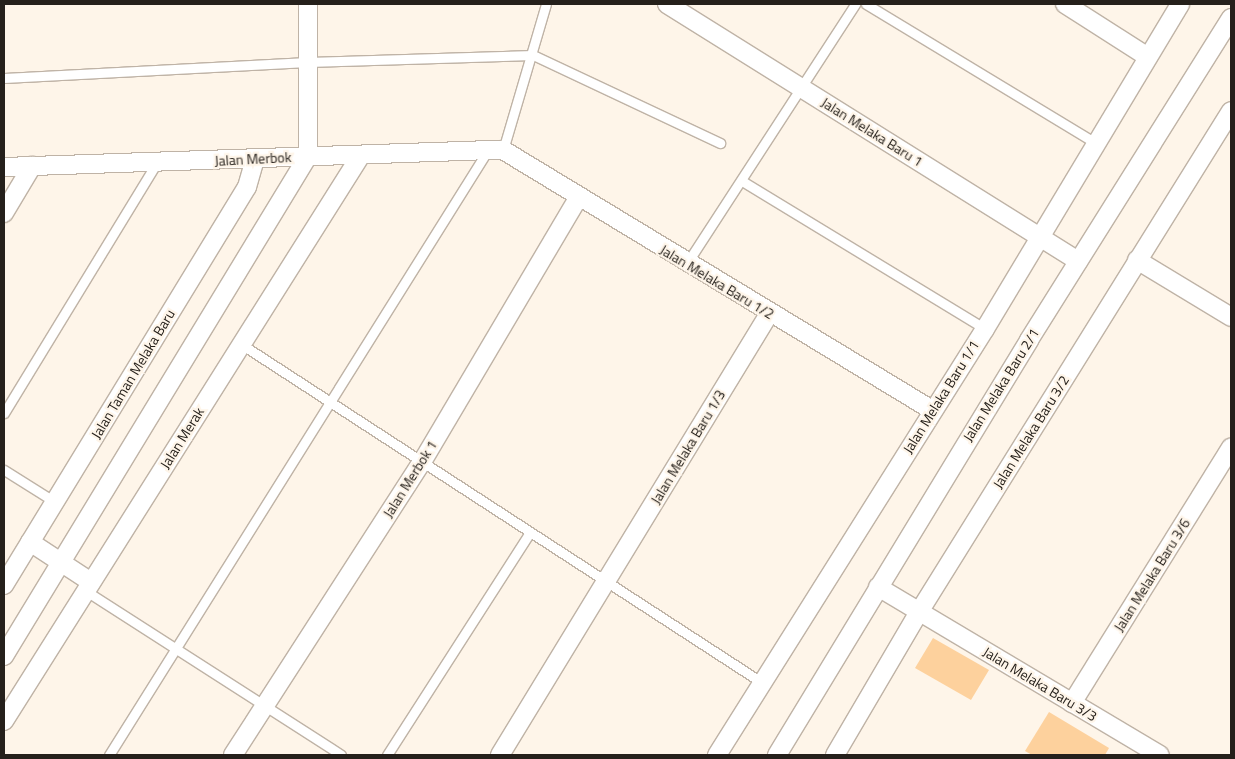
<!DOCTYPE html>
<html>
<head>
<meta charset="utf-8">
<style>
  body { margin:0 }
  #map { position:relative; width:1235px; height:759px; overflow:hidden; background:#fef5e9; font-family:"Titillium Web",sans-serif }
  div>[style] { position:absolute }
  .green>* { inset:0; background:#fdd19d }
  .roads { filter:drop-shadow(1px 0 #bfb3a6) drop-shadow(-1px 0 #bfb3a6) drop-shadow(0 1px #bfb3a6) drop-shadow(0 -1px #bfb3a6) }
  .service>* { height:9px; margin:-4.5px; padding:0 4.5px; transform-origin:4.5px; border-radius:4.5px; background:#fff }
  .minor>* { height:18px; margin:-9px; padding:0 9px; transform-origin:9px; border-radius:9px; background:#fff }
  span { translate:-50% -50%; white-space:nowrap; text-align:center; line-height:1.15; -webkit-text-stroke:4.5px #fef5e9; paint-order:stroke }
  .street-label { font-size:14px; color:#25201b }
  .frame { position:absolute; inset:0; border:5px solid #25201b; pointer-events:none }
</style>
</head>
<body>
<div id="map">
  <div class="green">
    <i style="clip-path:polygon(933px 638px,989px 670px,971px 700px,915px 668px)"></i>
    <i style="clip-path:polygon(1049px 712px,1109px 748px,1105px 755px,1032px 755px,1025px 751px)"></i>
  </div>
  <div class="roads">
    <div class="service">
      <i style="left:866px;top:4px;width:270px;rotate:31.2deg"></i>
      <i style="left:4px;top:78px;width:304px;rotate:-3deg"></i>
      <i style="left:308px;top:62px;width:225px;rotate:-1.8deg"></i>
      <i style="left:533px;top:55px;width:207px;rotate:25.2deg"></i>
      <i style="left:503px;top:150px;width:152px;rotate:-73.6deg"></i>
      <i style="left:742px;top:181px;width:285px;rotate:31.3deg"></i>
      <i style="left:687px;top:263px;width:309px;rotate:-57deg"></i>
      <i style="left:241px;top:344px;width:620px;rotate:33.02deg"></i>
      <i style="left:4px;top:413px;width:292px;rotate:-58.6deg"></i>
      <i style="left:4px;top:470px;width:60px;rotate:32.1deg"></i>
      <i style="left:86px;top:591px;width:303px;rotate:32.7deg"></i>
      <i style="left:109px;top:755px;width:714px;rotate:-57.94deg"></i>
      <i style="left:387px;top:755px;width:265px;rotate:-57.3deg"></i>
    </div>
    <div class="minor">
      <i style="left:667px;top:4px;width:485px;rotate:32deg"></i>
      <i style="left:1065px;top:4px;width:98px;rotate:32.6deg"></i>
      <i style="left:4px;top:167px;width:499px;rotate:-2deg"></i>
      <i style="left:503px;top:150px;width:502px;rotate:31.22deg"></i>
      <i style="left:4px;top:213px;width:55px;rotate:-59.2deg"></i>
      <i style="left:1137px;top:260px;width:110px;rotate:31.2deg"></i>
      <i style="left:30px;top:542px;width:73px;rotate:33.3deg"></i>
      <i style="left:4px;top:585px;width:466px;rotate:-58.6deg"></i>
      <i style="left:247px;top:187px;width:29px;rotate:-74deg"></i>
      <i style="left:878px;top:587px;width:328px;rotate:30.8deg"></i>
      <i style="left:4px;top:656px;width:585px;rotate:-58.7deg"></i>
      <i style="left:308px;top:156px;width:152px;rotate:-90deg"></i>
      <i style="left:1072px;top:703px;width:301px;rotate:-58.1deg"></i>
      <i style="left:4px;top:721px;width:669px;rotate:-57.76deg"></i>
      <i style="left:233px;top:755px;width:349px;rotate:-57.2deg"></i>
      <i style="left:422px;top:462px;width:307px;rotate:-59.4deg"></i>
      <i style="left:500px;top:755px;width:517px;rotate:-58.62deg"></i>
      <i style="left:717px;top:755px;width:503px;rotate:-57.83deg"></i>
      <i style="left:985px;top:329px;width:379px;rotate:-59deg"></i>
      <i style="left:777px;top:755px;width:486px;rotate:-58.7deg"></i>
      <i style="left:1029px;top:340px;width:380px;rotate:-57.9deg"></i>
      <i style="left:835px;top:755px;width:166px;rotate:-59.6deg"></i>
      <i style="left:919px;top:612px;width:590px;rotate:-58.09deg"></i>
    </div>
  </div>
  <div class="street-label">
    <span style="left:872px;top:132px;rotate:32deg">Jalan Melaka Baru 1</span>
    <span style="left:253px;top:159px;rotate:-3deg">Jalan Merbok</span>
    <span style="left:717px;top:282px;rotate:31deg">Jalan Melaka Baru 1/2</span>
    <span style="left:133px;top:374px;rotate:-59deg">Jalan Taman Melaka Baru</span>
    <span style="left:1001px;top:385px;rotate:-58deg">Jalan Melaka Baru 2/1</span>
    <span style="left:941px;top:397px;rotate:-58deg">Jalan Melaka Baru 1/1</span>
    <span style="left:1031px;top:432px;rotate:-58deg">Jalan Melaka Baru 3/2</span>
    <span style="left:182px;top:438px;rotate:-58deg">Jalan Merak</span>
    <span style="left:688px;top:447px;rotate:-59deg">Jalan Melaka Baru 1/3</span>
    <span style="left:410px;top:479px;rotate:-58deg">Jalan Merbok 1</span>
    <span style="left:1152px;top:575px;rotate:-58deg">Jalan Melaka Baru 3/6</span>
    <span style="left:1040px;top:684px;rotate:31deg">Jalan Melaka Baru 3/3</span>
  </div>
  <div class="frame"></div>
</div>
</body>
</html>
